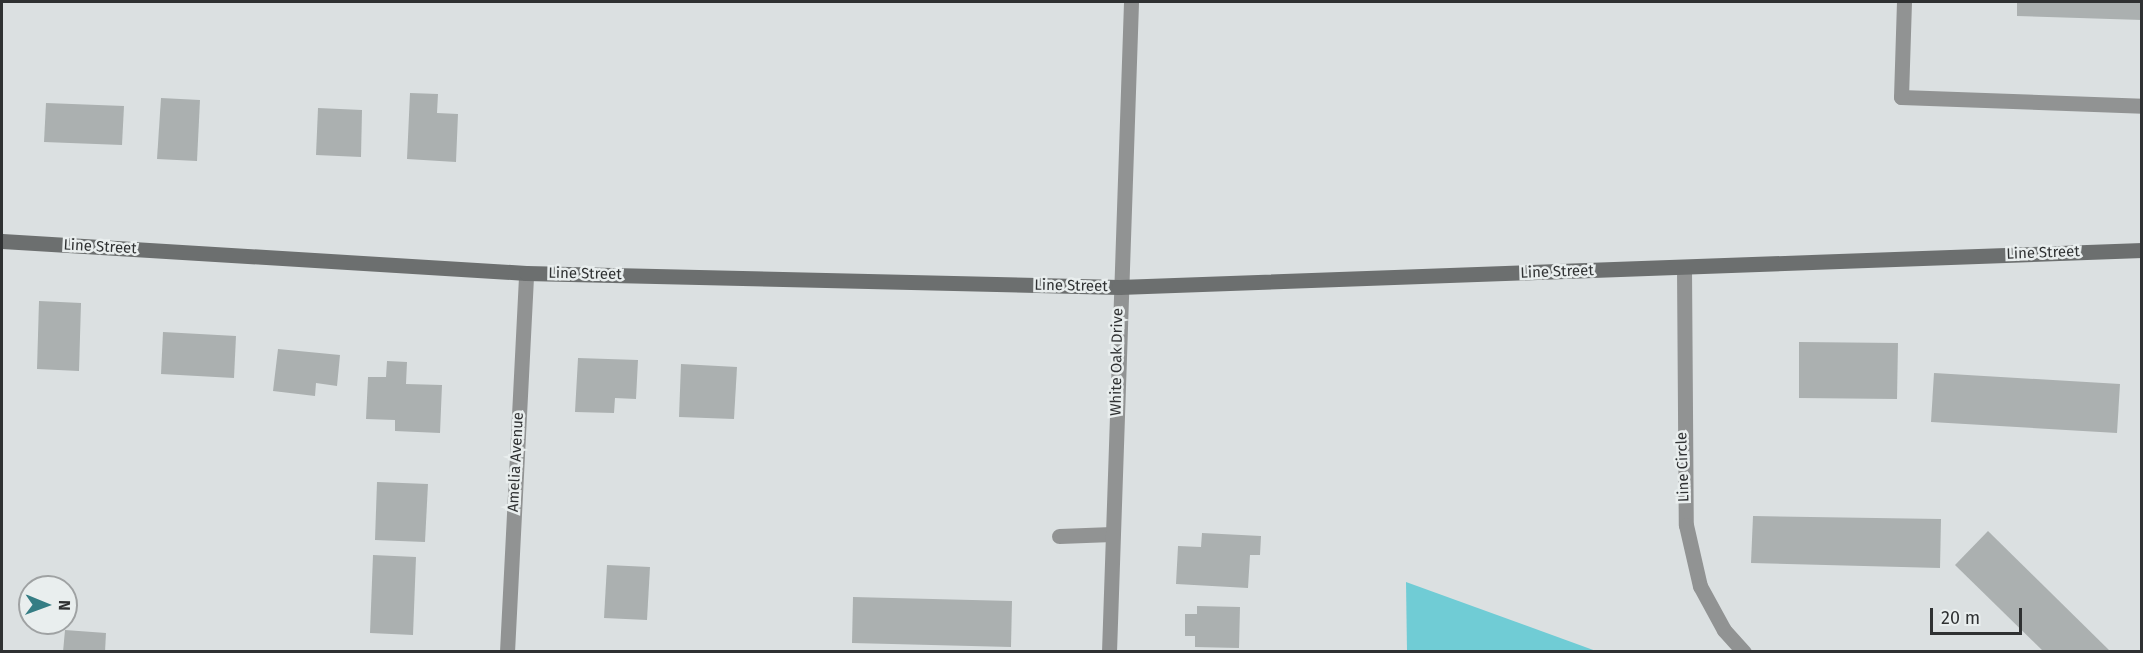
<!DOCTYPE html>
<html>
<head>
<meta charset="utf-8">
<style>
  body { margin:0 }
  #map { position:relative; width:2143px; height:653px; overflow:hidden; background:#dbe0e1; font-family:"Fira Sans",sans-serif }
  div>[style] { position:absolute }
  .green>* { inset:0; background:#70ccd5 }
  .building>* { inset:0; background:#abb0b0 }
  .lane>* { height:15px; margin:-7.5px; padding:0 7.5px; transform-origin:7.5px; border-radius:7.5px; background:#919393 }
  .street>* { height:15px; margin:-7.5px; padding:0 7.5px; transform-origin:7.5px; border-radius:7.5px; background:#919393 }
  .secondary>* { height:15px; margin:-7.5px; padding:0 7.5px; transform-origin:7.5px; border-radius:7.5px; background:#6c6f6f }
  span { translate:-50% -50%; white-space:nowrap; text-align:center; line-height:1.15; -webkit-text-stroke:5px #e9eeee; paint-order:stroke }
  .street-label { font-size:15px; color:#2f3132 }
  .frame { position:absolute; inset:0; border:3px solid #2f3132; pointer-events:none }
  .north { position:absolute; left:18px; top:575px; width:60px; height:60px; box-sizing:border-box; background:#e9eeee; border:2px solid #9fa2a3; border-radius:50%; rotate:91deg; font-size:16px; font-weight:700; line-height:24px; text-align:center; color:#2f3132 }
  .north::after { content:''; display:block; margin:auto; width:21px; height:27px; background:#357d84; clip-path:polygon(50% 0,100% 100%,50% 72%,0 100%) }
  .scale { position:absolute; left:1930px; top:608px; width:92px; height:27px; box-sizing:border-box; border:3px solid #2f3132; border-top:0; padding-left:8px; font-size:18px; line-height:21px; white-space:nowrap; color:#2f3132; -webkit-text-stroke:4px #e9eeee; paint-order:stroke }
</style>
</head>
<body>
<div id="map">
  <div class="green">
    <i style="clip-path:polygon(1406px 582px,1596px 651px,1407px 651px)"></i>
  </div>
  <div class="building">
    <i style="clip-path:polygon(2017px 2px,2142px 2px,2142px 20px,2017px 16px)"></i>
    <i style="clip-path:polygon(410px 93px,438px 94px,437px 113px,458px 114px,456px 162px,407px 159px)"></i>
    <i style="clip-path:polygon(161px 98px,200px 100px,197px 161px,157px 159px)"></i>
    <i style="clip-path:polygon(46px 103px,124px 106px,122px 145px,44px 142px)"></i>
    <i style="clip-path:polygon(318px 108px,362px 110px,361px 157px,316px 155px)"></i>
    <i style="clip-path:polygon(39px 301px,81px 303px,79px 371px,37px 369px)"></i>
    <i style="clip-path:polygon(163px 332px,236px 336px,234px 378px,161px 374px)"></i>
    <i style="clip-path:polygon(1799px 342px,1898px 343px,1897px 399px,1799px 398px)"></i>
    <i style="clip-path:polygon(278px 349px,340px 355px,337px 386px,316px 383px,315px 396px,273px 391px)"></i>
    <i style="clip-path:polygon(578px 358px,638px 360px,636px 399px,615px 398px,614px 413px,575px 412px)"></i>
    <i style="clip-path:polygon(387px 361px,407px 362px,406px 384px,442px 385px,440px 433px,395px 431px,395px 420px,366px 419px,368px 377px,386px 377px)"></i>
    <i style="clip-path:polygon(681px 364px,737px 367px,734px 419px,679px 417px)"></i>
    <i style="clip-path:polygon(1934px 373px,2120px 384px,2117px 433px,1931px 422px)"></i>
    <i style="clip-path:polygon(377px 482px,428px 484px,425px 542px,375px 540px)"></i>
    <i style="clip-path:polygon(1753px 516px,1941px 519px,1940px 568px,1751px 563px)"></i>
    <i style="clip-path:polygon(1988px 531px,2111px 652px,2044px 652px,1955px 565px)"></i>
    <i style="clip-path:polygon(1202px 533px,1261px 536px,1260px 555px,1250px 555px,1248px 588px,1176px 584px,1178px 546px,1201px 547px)"></i>
    <i style="clip-path:polygon(373px 555px,416px 557px,413px 635px,370px 633px)"></i>
    <i style="clip-path:polygon(607px 565px,650px 567px,647px 620px,604px 618px)"></i>
    <i style="clip-path:polygon(853px 597px,1012px 601px,1011px 647px,852px 643px)"></i>
    <i style="clip-path:polygon(1197px 606px,1240px 607px,1239px 648px,1195px 647px,1195px 636px,1185px 636px,1185px 614px,1197px 614px)"></i>
    <i style="clip-path:polygon(65px 630px,106px 633px,105px 652px,63px 652px)"></i>
  </div>
  <div class="lane">
    <i style="left:1901px;top:97px;width:241px;rotate:2.1deg"></i>
    <i style="left:1059px;top:536px;width:53px;rotate:-2.2deg"></i>
  </div>
  <div class="street">
    <i style="left:1901px;top:97px;width:95px;rotate:-88.2deg"></i>
    <i style="left:1684px;top:268px;width:257px;rotate:89.6deg"></i>
    <i style="left:1686px;top:525px;width:63px;rotate:77.1deg"></i>
    <i style="left:1700px;top:586px;width:50px;rotate:61.4deg"></i>
    <i style="left:1724px;top:630px;width:30px;rotate:48deg"></i>
    <i style="left:507px;top:652px;width:379px;rotate:-87.1deg"></i>
    <i style="left:1109px;top:652px;width:650px;rotate:-88.06deg"></i>
  </div>
  <div class="secondary">
    <i style="left:2px;top:241px;width:525px;rotate:3.49deg"></i>
    <i style="left:526px;top:273px;width:593px;rotate:1.35deg"></i>
    <i style="left:1119px;top:287px;width:1024px;rotate:-2.07deg"></i>
  </div>
  <div class="street-label">
    <span style="left:100px;top:247px;rotate:3deg">Line Street</span>
    <span style="left:2043px;top:253px;rotate:-2deg">Line Street</span>
    <span style="left:1557px;top:272px;rotate:-2deg">Line Street</span>
    <span style="left:585px;top:274px;rotate:1deg">Line Street</span>
    <span style="left:1071px;top:286px;rotate:1deg">Line Street</span>
    <span style="left:1117px;top:362px;rotate:-89deg">White Oak Drive</span>
    <span style="left:516px;top:462px;rotate:-87deg">Amelia Avenue</span>
    <span style="left:1683px;top:467px;rotate:-92deg">Line Circle</span>
  </div>
  <div class="frame"></div>
  <div class="north">N</div>
  <div class="scale">20 m</div>
</div>
</body>
</html>
